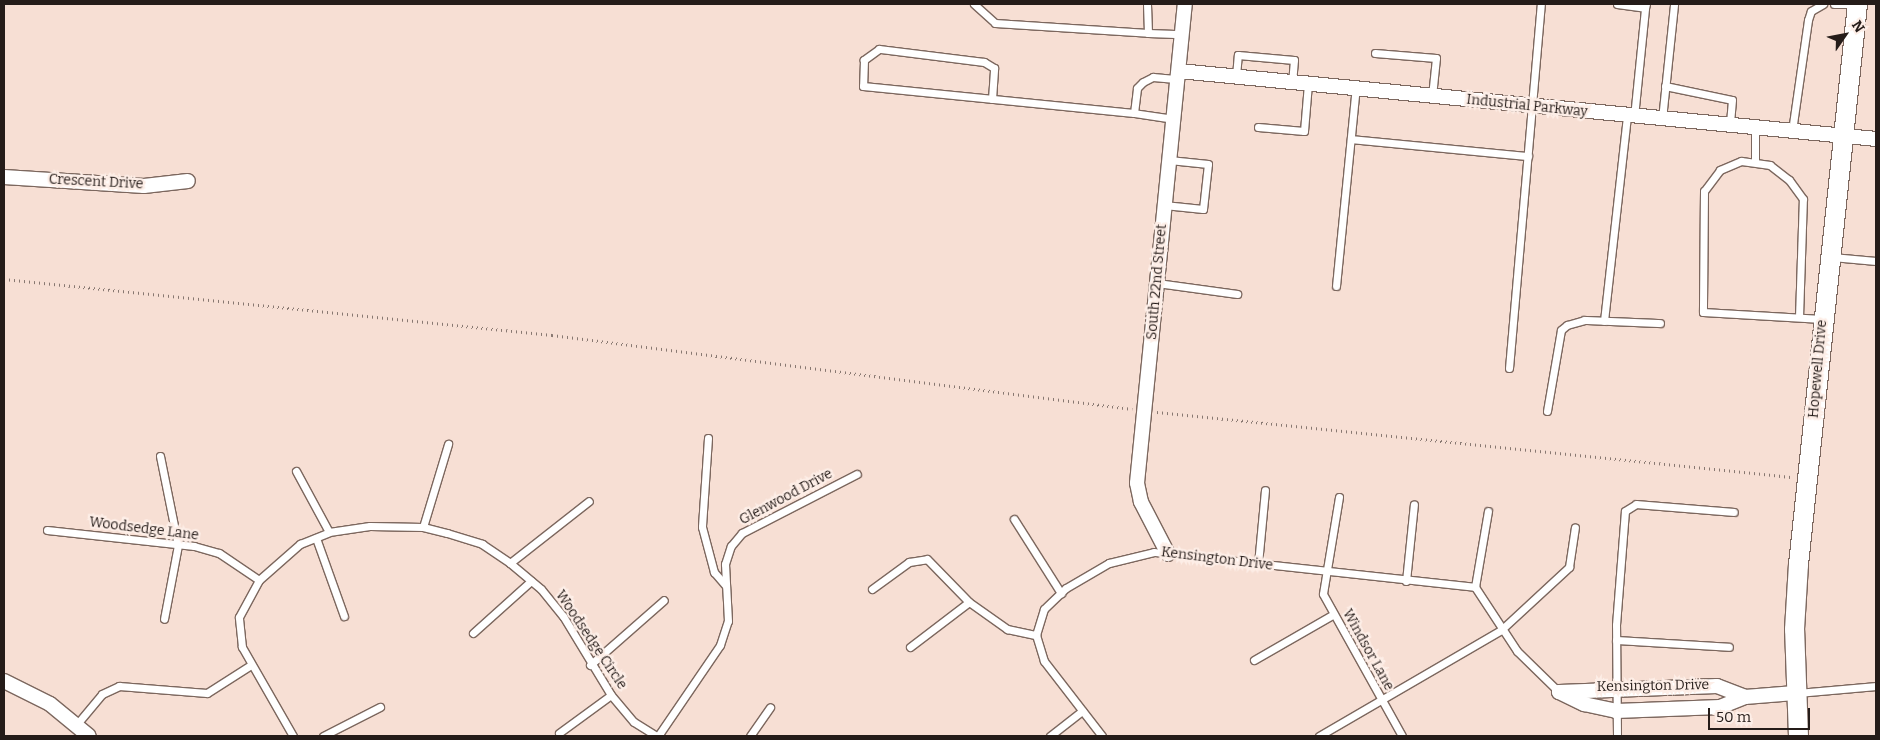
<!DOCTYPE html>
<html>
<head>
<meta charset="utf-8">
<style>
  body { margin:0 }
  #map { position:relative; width:1880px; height:740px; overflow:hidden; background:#f7dfd4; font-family:Bitter,serif }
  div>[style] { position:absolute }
  .path>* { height:2.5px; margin-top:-1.25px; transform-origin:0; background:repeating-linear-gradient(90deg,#887871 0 1px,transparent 0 5px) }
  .roads { filter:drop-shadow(1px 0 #7c675e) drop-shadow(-1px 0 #7c675e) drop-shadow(0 1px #7c675e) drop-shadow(0 -1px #7c675e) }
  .service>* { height:7px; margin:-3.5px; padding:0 3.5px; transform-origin:3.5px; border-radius:3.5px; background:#fff }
  .minor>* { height:14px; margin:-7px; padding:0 7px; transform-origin:7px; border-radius:7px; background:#fff }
  .secondary>* { height:19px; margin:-9.5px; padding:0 9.5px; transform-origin:9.5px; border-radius:9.5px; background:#fff }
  span { translate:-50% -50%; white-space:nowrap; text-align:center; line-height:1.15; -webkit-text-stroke:4.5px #fdeee7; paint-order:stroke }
  .street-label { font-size:14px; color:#251c19 }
  .frame { position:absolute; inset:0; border:5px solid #251c19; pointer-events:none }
  .north { position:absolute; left:1820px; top:10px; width:50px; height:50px; -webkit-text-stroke:4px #fdeee7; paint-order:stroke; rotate:57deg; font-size:14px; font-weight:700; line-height:20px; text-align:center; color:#251c19 }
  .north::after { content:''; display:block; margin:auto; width:18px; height:22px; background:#251c19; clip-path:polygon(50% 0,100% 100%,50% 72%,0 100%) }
  .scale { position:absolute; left:1708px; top:708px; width:102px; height:22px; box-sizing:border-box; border:2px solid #251c19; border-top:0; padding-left:6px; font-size:15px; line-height:18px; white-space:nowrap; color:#251c19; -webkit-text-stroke:4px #fdeee7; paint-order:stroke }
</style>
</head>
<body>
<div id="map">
  <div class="path">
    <i style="left:4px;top:279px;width:551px;rotate:5.83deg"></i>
    <i style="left:552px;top:335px;width:585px;rotate:7.27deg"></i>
    <i style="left:1157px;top:412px;width:637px;rotate:5.85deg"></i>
  </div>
  <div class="roads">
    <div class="service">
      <i style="left:974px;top:4px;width:28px;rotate:42deg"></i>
      <i style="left:995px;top:23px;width:153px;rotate:3.7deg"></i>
      <i style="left:1147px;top:4px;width:29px;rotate:88deg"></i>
      <i style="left:1148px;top:33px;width:34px;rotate:2deg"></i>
      <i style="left:1617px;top:4px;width:28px;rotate:8deg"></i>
      <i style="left:1645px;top:8px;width:4px;rotate:-76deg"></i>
      <i style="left:1834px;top:4px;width:23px"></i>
      <i style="left:1375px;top:53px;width:61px;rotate:4.7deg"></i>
      <i style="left:1436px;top:58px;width:37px;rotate:96deg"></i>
      <i style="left:1236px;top:76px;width:21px;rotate:-85deg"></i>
      <i style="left:1238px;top:55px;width:56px;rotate:5.1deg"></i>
      <i style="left:1294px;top:60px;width:22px;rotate:95deg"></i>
      <i style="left:1665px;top:86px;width:68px;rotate:11.8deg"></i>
      <i style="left:1732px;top:100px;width:25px;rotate:95deg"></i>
      <i style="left:992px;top:99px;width:31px;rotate:-86deg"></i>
      <i style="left:994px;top:68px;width:12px;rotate:-149deg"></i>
      <i style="left:984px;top:62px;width:106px;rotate:-172.9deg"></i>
      <i style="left:879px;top:49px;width:19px;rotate:144deg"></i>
      <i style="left:864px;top:60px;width:26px;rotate:92deg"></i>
      <i style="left:863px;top:86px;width:272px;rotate:5.7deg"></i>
      <i style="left:1634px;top:117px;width:110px;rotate:-84.2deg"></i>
      <i style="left:1174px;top:119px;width:40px;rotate:-171.5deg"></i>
      <i style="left:1134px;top:113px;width:25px;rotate:-83deg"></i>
      <i style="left:1137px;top:88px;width:8px;rotate:-45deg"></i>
      <i style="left:1143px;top:82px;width:11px;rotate:-27deg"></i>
      <i style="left:1153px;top:77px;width:25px;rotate:5deg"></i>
      <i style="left:1662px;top:119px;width:116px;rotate:-84deg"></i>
      <i style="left:1258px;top:127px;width:46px;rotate:5deg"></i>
      <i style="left:1304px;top:131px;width:48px;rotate:-85.2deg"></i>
      <i style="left:1792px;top:131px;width:112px;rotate:-81.8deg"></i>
      <i style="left:1808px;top:20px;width:9px;rotate:-72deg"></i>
      <i style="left:1811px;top:11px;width:14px;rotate:-30deg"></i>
      <i style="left:1351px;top:139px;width:178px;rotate:5.5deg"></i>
      <i style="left:1755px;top:160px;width:32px;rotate:-90deg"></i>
      <i style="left:1164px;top:205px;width:39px;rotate:6deg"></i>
      <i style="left:1203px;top:209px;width:45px;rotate:-83.7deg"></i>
      <i style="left:1208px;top:164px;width:39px;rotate:-174deg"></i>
      <i style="left:1832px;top:257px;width:44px;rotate:5.2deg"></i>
      <i style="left:1157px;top:283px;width:81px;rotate:7.8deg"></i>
      <i style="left:1336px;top:286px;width:200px;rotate:-84.3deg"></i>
      <i style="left:1799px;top:317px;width:118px;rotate:-88.1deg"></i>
      <i style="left:1803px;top:199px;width:24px;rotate:-126deg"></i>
      <i style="left:1789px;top:180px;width:24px;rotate:-142deg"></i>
      <i style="left:1770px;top:165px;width:29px;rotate:-172deg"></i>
      <i style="left:1741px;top:161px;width:23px;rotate:157deg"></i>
      <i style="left:1720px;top:170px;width:26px;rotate:127deg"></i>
      <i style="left:1704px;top:191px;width:121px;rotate:90.5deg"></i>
      <i style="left:1703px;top:312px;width:119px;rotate:3.4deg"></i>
      <i style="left:1604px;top:321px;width:205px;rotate:-83.6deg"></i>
      <i style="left:1509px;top:368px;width:365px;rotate:-85deg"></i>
      <i style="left:1547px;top:411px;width:82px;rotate:-80.2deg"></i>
      <i style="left:1561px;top:330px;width:8px;rotate:-40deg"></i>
      <i style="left:1567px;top:325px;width:18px;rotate:-16deg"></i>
      <i style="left:1584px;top:320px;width:76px;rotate:2.3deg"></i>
      <i style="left:708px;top:438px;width:89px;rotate:93.9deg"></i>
      <i style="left:702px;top:527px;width:47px;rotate:75.1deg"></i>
      <i style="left:714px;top:572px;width:18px;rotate:49deg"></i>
      <i style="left:160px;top:456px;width:91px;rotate:78.6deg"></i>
      <i style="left:178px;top:545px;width:75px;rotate:100.7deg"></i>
      <i style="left:296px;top:471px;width:69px;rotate:61.6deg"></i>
      <i style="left:1339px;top:497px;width:98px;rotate:99.4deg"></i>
      <i style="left:1323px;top:594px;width:162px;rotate:60.9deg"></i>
      <i style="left:1014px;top:519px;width:88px;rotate:57.6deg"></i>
      <i style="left:423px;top:527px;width:87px;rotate:-73.2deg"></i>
      <i style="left:47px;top:530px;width:148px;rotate:6.2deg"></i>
      <i style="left:194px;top:546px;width:26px;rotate:16deg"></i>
      <i style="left:219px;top:553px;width:48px;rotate:34deg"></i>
      <i style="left:316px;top:538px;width:83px;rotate:70.3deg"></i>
      <i style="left:510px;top:563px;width:100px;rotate:-38.1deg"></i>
      <i style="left:1258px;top:564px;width:74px;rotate:-84.6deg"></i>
      <i style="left:1406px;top:581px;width:77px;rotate:-84.1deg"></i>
      <i style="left:1475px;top:587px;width:77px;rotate:-80.3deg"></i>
      <i style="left:872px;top:589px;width:46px;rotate:-36.1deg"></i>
      <i style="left:909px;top:562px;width:18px;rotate:-9deg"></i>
      <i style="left:927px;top:559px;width:60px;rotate:45.7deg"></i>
      <i style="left:969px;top:602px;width:47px;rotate:35.4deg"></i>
      <i style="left:1007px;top:629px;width:30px;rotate:12deg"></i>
      <i style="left:473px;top:633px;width:78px;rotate:-41.9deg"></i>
      <i style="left:1616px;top:640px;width:113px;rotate:3.5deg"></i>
      <i style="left:910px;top:647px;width:74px;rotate:-37.3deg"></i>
      <i style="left:1254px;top:660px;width:92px;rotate:-29.9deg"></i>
      <i style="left:590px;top:665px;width:98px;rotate:-41.3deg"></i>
      <i style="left:1798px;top:693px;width:78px;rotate:-5.1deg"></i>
      <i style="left:77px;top:724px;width:39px;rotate:-50deg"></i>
      <i style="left:102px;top:694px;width:19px;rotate:-25deg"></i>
      <i style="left:119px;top:686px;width:88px;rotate:4.5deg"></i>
      <i style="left:207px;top:693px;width:52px;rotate:-32.5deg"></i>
      <i style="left:559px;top:733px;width:64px;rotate:-36.2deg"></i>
      <i style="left:293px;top:736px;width:103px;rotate:-119.8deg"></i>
      <i style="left:242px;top:647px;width:30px;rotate:-96deg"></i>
      <i style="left:239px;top:617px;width:42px;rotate:-61.6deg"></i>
      <i style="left:259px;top:580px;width:55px;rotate:-41.3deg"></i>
      <i style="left:300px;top:544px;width:31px;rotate:-22deg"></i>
      <i style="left:329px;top:532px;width:41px;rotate:-8.3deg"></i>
      <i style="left:370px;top:526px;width:53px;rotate:1.1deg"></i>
      <i style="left:423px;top:527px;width:25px;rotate:14deg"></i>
      <i style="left:447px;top:533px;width:37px;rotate:17deg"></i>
      <i style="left:482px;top:544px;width:34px;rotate:34deg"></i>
      <i style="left:510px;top:563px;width:40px;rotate:40deg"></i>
      <i style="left:541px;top:589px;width:35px;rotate:51deg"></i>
      <i style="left:563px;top:616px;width:92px;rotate:58.7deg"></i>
      <i style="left:611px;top:695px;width:35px;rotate:50deg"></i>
      <i style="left:634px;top:722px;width:26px;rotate:32deg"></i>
      <i style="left:323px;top:736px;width:64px;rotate:-27deg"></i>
      <i style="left:658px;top:736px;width:110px;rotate:-55.7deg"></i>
      <i style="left:720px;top:645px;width:25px;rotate:-72deg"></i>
      <i style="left:728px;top:621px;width:57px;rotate:-93deg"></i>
      <i style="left:725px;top:564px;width:19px;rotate:-72deg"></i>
      <i style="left:731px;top:546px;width:17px;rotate:-50deg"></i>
      <i style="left:742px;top:533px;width:129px;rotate:-27.2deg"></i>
      <i style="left:750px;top:736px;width:35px;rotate:-55deg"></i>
      <i style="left:1050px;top:736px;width:41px;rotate:-38deg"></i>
      <i style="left:1102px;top:736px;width:95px;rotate:-127.7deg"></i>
      <i style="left:1044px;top:661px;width:27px;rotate:-107deg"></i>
      <i style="left:1036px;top:635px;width:27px;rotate:-73deg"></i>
      <i style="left:1044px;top:609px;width:30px;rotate:-44deg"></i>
      <i style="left:1066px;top:588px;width:50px;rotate:-30.2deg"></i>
      <i style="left:1109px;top:563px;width:46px;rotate:-13.7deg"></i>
      <i style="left:1154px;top:552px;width:323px;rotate:6.2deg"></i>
      <i style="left:1475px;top:587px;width:77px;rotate:56.7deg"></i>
      <i style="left:1517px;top:651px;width:59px;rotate:44.3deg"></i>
      <i style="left:1319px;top:736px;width:211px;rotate:-30.2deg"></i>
      <i style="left:1501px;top:630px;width:93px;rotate:-42.8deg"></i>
      <i style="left:1569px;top:567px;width:40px;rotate:-81.5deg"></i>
      <i style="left:1617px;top:736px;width:111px;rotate:-90.5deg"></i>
      <i style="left:1616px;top:625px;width:114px;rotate:-85.5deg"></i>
      <i style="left:1625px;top:511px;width:13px;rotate:-32deg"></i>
      <i style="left:1636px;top:504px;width:98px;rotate:4.7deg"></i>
    </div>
    <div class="minor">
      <i style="left:1179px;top:71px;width:700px;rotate:5.57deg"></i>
      <i style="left:4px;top:177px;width:140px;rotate:3.7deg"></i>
      <i style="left:144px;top:186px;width:44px;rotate:-6.5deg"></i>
      <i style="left:1168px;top:554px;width:59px;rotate:-117.4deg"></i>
      <i style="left:1141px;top:502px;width:19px;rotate:-102deg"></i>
      <i style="left:1137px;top:483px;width:481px;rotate:-84.3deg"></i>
      <i style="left:4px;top:681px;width:51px;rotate:26.6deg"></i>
      <i style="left:50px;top:704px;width:50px;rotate:39.4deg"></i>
      <i style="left:1559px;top:692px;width:28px;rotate:26deg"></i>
      <i style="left:1584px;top:704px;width:33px;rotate:12deg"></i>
      <i style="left:1616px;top:711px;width:104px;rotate:-2.2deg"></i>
      <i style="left:1720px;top:707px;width:27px;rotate:-22deg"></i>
      <i style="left:1745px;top:697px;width:50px;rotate:-4.6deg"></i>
      <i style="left:1559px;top:692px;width:158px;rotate:-2.2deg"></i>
      <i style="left:1717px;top:686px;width:30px;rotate:21deg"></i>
    </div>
    <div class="secondary">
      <i style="left:1798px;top:736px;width:107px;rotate:-92.1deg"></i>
      <i style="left:1794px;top:629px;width:65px;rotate:-86.5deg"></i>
      <i style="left:1798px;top:564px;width:563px;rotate:-83.99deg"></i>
    </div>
  </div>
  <div class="street-label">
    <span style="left:1527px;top:106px;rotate:6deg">Industrial Parkway</span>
    <span style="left:96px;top:182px;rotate:3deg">Crescent Drive</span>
    <span style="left:1157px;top:282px;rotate:-85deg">South 22nd Street</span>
    <span style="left:1818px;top:369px;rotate:-85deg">Hopewell Drive</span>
    <span style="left:786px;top:497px;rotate:-28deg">Glenwood Drive</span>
    <span style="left:144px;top:529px;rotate:7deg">Woodsedge Lane</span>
    <span style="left:1217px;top:559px;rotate:7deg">Kensington Drive</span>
    <span style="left:591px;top:640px;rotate:56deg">Woodsedge Circle</span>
    <span style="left:1368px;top:650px;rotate:61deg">Windsor Lane</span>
    <span style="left:1653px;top:686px;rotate:-1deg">Kensington Drive</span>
  </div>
  <div class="frame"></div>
  <div class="north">N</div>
  <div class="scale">50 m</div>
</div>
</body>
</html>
